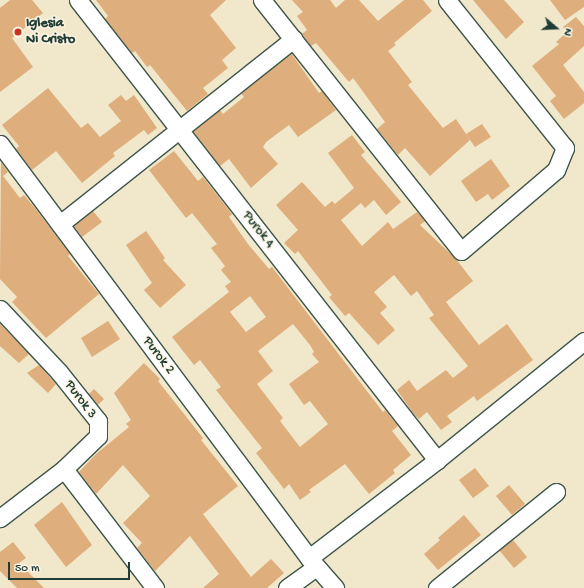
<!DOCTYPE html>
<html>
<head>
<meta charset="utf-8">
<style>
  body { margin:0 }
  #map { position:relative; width:584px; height:588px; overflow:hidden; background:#f1e7cb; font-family:"Gochi Hand",sans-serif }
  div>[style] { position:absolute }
  .building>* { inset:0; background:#deae7c }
  .roads { filter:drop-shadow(1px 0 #3e564b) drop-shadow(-1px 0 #3e564b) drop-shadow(0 1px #3e564b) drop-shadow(0 -1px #3e564b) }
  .minor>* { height:17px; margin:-8.5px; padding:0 8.5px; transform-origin:8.5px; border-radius:8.5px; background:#fff }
  .dots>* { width:11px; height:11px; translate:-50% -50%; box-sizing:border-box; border:2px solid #fcf5e5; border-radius:50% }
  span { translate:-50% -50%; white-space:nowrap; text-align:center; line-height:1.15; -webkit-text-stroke:3px #fcf5e5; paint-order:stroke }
  .poi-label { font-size:14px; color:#1f3d34; font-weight:700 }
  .left { translate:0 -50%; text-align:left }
  .street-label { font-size:14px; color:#1f3d34 }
  .north { position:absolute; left:536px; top:8px; width:40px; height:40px; -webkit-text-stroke:3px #fcf5e5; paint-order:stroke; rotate:109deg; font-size:11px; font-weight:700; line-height:16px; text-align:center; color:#1f3d34 }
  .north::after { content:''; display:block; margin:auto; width:14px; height:18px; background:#1f3d34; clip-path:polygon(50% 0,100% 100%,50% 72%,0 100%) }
  .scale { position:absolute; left:8px; top:562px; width:122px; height:18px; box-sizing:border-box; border:2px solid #1f3d34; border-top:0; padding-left:5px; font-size:12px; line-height:14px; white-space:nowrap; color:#1f3d34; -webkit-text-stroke:3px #fcf5e5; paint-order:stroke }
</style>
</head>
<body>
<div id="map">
  <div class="building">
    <i style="clip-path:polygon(10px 0,32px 0,43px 13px,12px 38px,33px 67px,0 92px,0 8px)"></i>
    <i style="clip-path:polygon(96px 0,226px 0,210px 15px,236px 48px,222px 60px,228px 68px,203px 88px,208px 94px,187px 111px,150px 65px,147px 67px,135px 51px,132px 53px,105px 19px,108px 16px)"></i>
    <i style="clip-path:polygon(292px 0,330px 0,336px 8px,345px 0,359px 0,378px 21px,404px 0,423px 0,432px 11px,394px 43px,396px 45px,388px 51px,412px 82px,408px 85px,443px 128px,456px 119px,470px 140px,430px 176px,405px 148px,398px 155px,377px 129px,385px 122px,353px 78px,349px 82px,316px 43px,311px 46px,304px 37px,302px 34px,307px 30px,297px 16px,303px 12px)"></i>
    <i style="clip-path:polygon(473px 0,504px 0,524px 22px,506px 39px)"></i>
    <i style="clip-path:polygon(550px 0,584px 0,584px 7px,565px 20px)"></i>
    <i style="clip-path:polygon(576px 17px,584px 26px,584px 46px,563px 65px,584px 92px,584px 103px,564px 119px,550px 101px,556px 96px,532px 66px,559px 44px,556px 42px,567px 32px,563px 27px)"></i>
    <i style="clip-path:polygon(291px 53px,319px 93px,322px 91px,336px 110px,298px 137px,289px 125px,266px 142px,263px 147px,278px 164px,251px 188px,229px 159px,220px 166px,193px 131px,220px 110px,223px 114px,244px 97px,241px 93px)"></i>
    <i style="clip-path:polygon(48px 88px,81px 128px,88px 123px,100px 137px,121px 121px,108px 105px,121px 95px,126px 101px,134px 95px,157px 128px,148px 135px,144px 130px,113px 153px,115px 156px,82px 183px,56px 151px,32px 170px,16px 149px,19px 146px,2px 125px)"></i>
    <i style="clip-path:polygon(482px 124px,491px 137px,475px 147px,466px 134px)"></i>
    <i style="clip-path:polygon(352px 135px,365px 152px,361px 155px,401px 202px,386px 215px,374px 200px,365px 208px,361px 203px,341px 220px,362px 246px,388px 222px,393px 229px,417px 212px,425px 221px,420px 225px,456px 259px,473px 281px,446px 302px,479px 345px,507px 324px,533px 360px,477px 401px,474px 396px,447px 416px,452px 422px,441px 430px,427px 412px,419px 419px,413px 413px,397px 390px,409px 380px,417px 391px,446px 370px,453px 378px,468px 366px,429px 318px,434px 315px,417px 291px,411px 296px,394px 275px,374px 292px,387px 307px,380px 313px,395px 330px,378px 345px,349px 313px,345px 316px,329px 297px,332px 295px,298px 251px,295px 254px,284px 243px,298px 230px,276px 205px,302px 182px,325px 207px,332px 201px,335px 204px,354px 188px,328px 153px)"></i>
    <i style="clip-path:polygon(evenodd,174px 151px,198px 181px,203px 177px,232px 214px,229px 217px,248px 244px,269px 269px,272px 267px,383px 412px,385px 410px,398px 426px,392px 431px,411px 455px,393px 470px,395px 473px,369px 494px,345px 464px,309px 490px,311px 492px,300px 500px,289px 484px,284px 489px,256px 453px,262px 448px,216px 390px,221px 387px,200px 360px,194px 365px,172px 337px,229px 292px,225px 286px,231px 282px,221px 270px,225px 266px,211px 248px,217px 244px,192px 213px,186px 218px,149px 170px,174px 151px,250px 296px,266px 317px,246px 332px,230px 312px,250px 296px,174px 151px,293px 324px,310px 345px,314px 352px,312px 354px,319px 362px,289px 384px,304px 405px,310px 401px,328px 424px,300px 447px,280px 421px,283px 418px,257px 384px,273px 371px,258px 351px,293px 324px)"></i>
    <i style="clip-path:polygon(491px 159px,510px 186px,492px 200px,488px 194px,476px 202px,461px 181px)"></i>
    <i style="clip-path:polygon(1px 162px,8px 172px,3px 176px,20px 198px,24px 195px,35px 208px,70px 254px,68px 256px,99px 294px,46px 338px,12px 302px,17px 297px,0 279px)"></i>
    <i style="clip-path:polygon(93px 211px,102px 222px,82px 237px,74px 226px)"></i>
    <i style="clip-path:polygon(146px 231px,165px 258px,163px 260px,186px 285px,160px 308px,144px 290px,152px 283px,126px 245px)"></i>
    <i style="clip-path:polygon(108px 321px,120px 339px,92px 357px,81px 338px)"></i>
    <i style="clip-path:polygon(0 324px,29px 354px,19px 363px,0 346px)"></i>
    <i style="clip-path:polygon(144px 363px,160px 379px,158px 381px,203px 438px,201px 440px,238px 486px,203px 514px,251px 577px,271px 559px,284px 573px,267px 588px,203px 588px,219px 574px,190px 536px,155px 571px,137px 548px,142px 543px,123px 523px,150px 496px,123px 465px,96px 494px,79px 472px,96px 454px,129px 427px,126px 424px,131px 420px,114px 393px)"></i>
    <i style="clip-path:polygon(39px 365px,56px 384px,48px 393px,27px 373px)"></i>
    <i style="clip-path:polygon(94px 389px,104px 399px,98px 405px,89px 394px)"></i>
    <i style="clip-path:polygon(475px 468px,489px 486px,473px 498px,459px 480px)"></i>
    <i style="clip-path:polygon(509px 485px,525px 504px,512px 515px,496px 496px)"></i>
    <i style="clip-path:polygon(62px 502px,92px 545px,66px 567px,34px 525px)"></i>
    <i style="clip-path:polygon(464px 515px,481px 535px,438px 570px,424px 554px,440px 540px,438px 538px)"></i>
    <i style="clip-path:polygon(513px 540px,527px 557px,514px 568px,499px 550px)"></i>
    <i style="clip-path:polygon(13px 542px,26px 558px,19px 563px,44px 588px,17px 588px,0 571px,0 552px)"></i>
  </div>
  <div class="roads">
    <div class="minor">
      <i style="left:78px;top:0;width:584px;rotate:52.03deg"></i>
      <i style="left:262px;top:0;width:320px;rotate:51.6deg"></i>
      <i style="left:461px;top:251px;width:125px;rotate:-40.5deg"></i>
      <i style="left:556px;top:170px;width:24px;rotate:-68deg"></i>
      <i style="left:565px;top:148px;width:189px;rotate:-128.6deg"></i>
      <i style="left:0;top:144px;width:517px;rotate:53.26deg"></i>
      <i style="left:309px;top:558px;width:40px;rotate:49deg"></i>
      <i style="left:60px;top:224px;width:298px;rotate:-38.4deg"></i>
      <i style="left:0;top:309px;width:86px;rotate:46.9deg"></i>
      <i style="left:59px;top:372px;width:63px;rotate:51.5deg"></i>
      <i style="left:98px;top:421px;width:15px;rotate:90deg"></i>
      <i style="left:98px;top:436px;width:47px;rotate:135.9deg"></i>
      <i style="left:64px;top:469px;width:81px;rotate:142.6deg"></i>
      <i style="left:64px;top:469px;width:150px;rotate:52.6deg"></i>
      <i style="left:309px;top:558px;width:161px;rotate:-37.4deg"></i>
      <i style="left:437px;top:460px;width:189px;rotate:-39deg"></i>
      <i style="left:287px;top:588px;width:36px;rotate:-36deg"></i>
      <i style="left:437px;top:588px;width:153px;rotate:-38.9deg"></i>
    </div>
  </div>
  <div class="dots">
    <i style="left:18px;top:32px;background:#c8321e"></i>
  </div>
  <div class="poi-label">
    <span class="left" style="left:26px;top:32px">Iglesia<br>Ni Cristo</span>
  </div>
  <div class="street-label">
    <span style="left:258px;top:230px;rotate:52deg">Purok 4</span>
    <span style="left:158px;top:356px;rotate:53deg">Purok 2</span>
    <span style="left:80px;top:400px;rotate:53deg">Purok 3</span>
  </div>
  <div class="north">N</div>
  <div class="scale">50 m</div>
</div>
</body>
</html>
